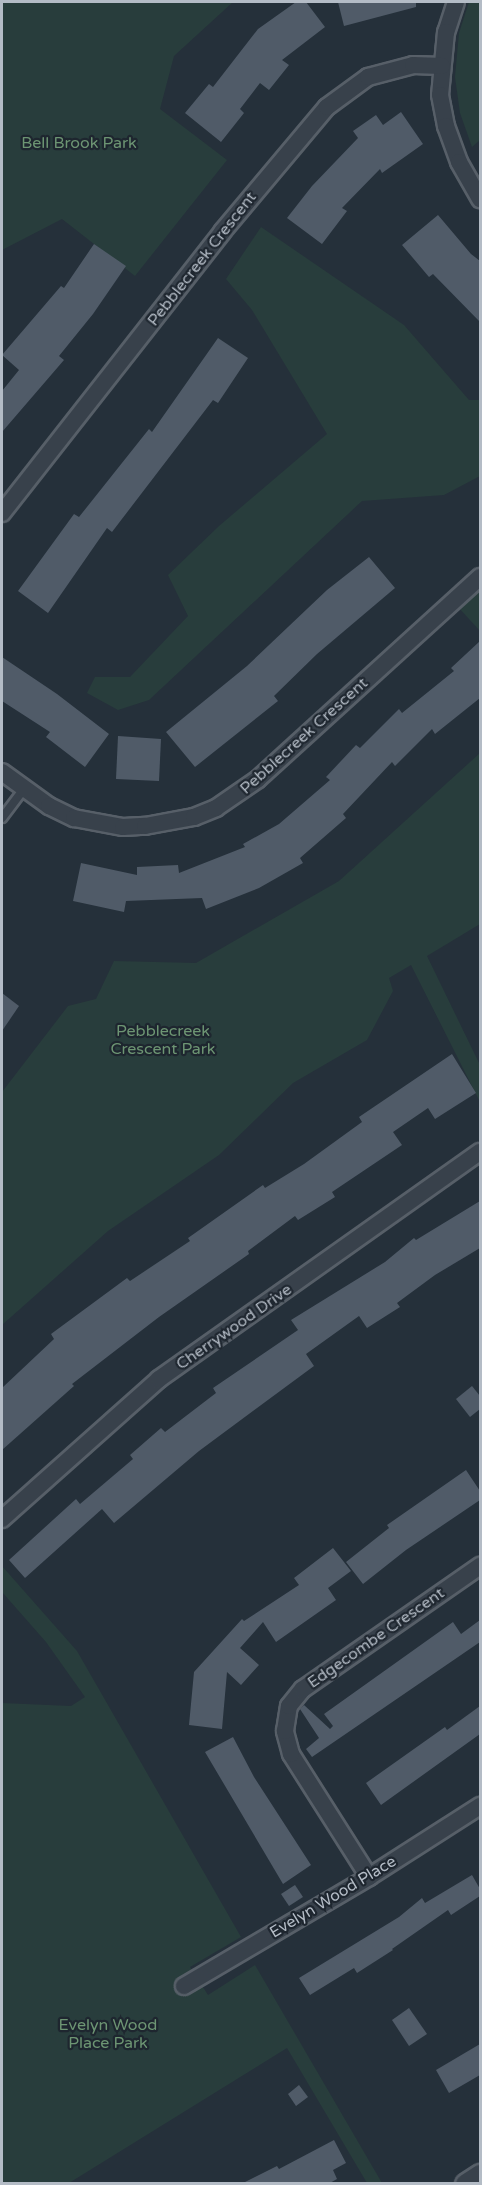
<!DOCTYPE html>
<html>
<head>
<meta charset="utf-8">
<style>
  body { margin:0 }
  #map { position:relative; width:482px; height:2185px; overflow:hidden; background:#25303a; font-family:"Varela Round",sans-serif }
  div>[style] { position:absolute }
  .green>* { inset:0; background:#283d3c }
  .building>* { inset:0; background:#505b68 }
  .roads { filter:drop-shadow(2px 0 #575f68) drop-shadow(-2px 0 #575f68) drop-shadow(0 2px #575f68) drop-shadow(0 -2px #575f68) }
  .service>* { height:8px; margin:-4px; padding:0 4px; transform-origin:4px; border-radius:4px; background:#38414b }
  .minor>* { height:16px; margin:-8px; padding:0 8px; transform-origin:8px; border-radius:8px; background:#38414b }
  .tertiary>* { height:21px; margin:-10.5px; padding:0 10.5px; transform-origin:10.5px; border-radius:10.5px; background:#38414b }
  span { translate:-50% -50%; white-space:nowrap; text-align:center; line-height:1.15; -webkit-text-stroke:4.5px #1e262f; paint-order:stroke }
  .park-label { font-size:16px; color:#6d9573 }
  .street-label { font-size:16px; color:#b4bcc6 }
  .frame { position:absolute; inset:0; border:3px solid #b4bcc6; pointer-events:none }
</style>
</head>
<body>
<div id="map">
  <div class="green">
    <i style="clip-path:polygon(2px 2px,233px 2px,174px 56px,160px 109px,227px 160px,135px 276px,62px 219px,2px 250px)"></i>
    <i style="clip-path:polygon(469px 2px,480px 2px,480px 140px,472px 147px,460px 113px,455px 77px,459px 33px)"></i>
    <i style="clip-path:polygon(261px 227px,404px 325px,469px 400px,480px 400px,480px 476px,444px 495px,362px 501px,149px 700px,118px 710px,87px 693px,95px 677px,130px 677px,188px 616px,168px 575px,219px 526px,327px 434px,252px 310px,226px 279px)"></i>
    <i style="clip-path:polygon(478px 589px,480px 592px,480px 631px,458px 607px)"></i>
    <i style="clip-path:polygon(480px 753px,480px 924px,427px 956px,480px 1065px,480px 1102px,411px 965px,389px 978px,393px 991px,367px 1040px,293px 1083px,219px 1155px,108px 1231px,2px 1325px,2px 1092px,68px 1006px,96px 999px,114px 961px,196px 963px,339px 881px)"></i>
    <i style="clip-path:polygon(2px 1566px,77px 1651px,241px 1937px,190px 1967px,208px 1995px,255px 1965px,382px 2183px,367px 2183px,287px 2048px,69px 2183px,2px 2183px,2px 1703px,71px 1706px,85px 1697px,46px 1642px,2px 1592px)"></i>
  </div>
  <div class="building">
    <i style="clip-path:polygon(296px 2px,306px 2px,325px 27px,282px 60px,289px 65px,269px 90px,260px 83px,240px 109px,244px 113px,221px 142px,185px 113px,209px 84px,213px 87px,258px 29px)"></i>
    <i style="clip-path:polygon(338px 2px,416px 2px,416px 7px,344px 26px)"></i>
    <i style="clip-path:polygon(401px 112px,423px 144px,382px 173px,380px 169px,342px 208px,347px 211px,322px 244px,287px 218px,312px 186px,358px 138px,353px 131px,376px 115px,383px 125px)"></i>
    <i style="clip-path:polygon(438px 215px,471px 254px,480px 261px,480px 322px,433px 274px,429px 277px,402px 245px)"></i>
    <i style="clip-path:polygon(94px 244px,126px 266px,93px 314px,59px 356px,64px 360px,2px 432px,2px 391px,19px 370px,2px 355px,61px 286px,64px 288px)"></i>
    <i style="clip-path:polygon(218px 338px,248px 358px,218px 403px,213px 400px,112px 532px,107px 528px,48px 613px,18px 591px,74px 514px,79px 517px,149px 429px,152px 432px)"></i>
    <i style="clip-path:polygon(369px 557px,395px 588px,317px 654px,274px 696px,278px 701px,195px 767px,166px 732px,247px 666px,327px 590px)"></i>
    <i style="clip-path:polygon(480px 641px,480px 698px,435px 734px,432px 729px,395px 766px,392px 762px,343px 814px,346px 818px,300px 858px,303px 863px,259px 888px,206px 909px,202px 898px,126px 901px,124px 912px,73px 901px,81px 863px,137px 875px,137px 867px,178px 865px,179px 873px,245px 847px,243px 844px,279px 824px,330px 780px,326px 777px,356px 745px,360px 748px,399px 709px,402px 713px,454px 671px,451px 668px)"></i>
    <i style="clip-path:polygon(2px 657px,57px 694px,109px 734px,85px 767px,46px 737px,50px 732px,2px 701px)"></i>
    <i style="clip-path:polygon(118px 736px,161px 739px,159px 781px,116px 779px)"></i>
    <i style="clip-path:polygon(2px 993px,19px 1006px,2px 1031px)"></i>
    <i style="clip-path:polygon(452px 1054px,476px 1093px,435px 1119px,428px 1108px,393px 1132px,402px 1145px,332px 1192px,335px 1197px,298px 1220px,295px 1216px,248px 1251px,249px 1254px,159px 1317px,72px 1384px,74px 1386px,2px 1450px,2px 1388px,54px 1339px,51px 1334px,127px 1278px,130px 1281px,190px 1241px,188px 1238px,263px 1185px,265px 1188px,304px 1164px,362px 1122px,359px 1117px)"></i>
    <i style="clip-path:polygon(480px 1201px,480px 1248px,435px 1275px,397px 1303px,400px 1307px,367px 1328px,359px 1316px,306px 1354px,314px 1366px,199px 1451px,114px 1523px,102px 1509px,25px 1578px,9px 1560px,76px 1499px,80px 1504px,133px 1459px,130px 1455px,161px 1428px,165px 1432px,216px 1393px,213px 1388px,298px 1330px,291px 1320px,385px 1262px,414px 1238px,416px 1240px)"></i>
    <i style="clip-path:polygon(472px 1386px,480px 1396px,480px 1409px,470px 1417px,456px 1399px)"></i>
    <i style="clip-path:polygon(466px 1470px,480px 1491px,480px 1500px,406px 1550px,363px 1584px,346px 1562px,389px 1528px,387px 1525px)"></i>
    <i style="clip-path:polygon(333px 1548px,351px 1571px,328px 1588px,336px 1600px,276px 1642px,263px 1622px,240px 1648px,259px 1665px,241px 1685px,227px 1672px,222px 1729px,189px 1725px,194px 1672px,242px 1619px,244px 1621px,299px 1585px,294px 1578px)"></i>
    <i style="clip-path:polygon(480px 1620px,480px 1642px,312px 1757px,306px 1749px,319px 1738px,300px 1709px,304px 1705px,330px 1729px,333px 1726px,324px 1714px,453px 1622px,461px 1634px)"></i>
    <i style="clip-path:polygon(480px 1706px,480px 1734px,381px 1805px,366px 1783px,445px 1727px,447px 1730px)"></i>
    <i style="clip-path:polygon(233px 1737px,254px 1777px,311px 1865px,283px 1884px,205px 1752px)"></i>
    <i style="clip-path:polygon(472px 1875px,480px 1889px,480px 1896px,451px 1915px,448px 1910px,392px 1949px,393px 1950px,357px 1973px,354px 1968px,310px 1995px,299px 1978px,399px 1917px,422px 1898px,425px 1903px)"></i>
    <i style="clip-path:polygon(295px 1885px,303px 1897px,289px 1906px,281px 1894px)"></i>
    <i style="clip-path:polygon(409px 2008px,427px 2034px,409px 2046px,392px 2020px)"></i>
    <i style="clip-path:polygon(480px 2044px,480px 2075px,449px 2093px,436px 2070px)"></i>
    <i style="clip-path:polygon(299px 2085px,308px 2097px,296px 2106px,288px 2094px)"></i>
    <i style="clip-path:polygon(334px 2140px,346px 2163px,333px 2170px,337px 2179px,328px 2184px,241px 2184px,277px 2166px,279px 2169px)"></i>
  </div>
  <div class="roads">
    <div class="service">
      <i style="left:2px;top:818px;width:36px;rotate:-53deg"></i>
    </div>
    <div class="minor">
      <i style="left:456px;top:2px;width:32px;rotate:108deg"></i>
      <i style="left:446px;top:32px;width:63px;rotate:95.4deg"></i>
      <i style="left:440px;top:95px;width:32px;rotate:79deg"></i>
      <i style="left:446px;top:126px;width:38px;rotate:70deg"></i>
      <i style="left:459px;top:162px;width:43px;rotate:60.4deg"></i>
      <i style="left:2px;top:513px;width:357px;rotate:-51.9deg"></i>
      <i style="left:222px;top:232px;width:163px;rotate:-50deg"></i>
      <i style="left:327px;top:107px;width:51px;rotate:-36.2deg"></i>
      <i style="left:368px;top:77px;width:47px;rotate:-14.9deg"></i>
      <i style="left:413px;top:65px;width:29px;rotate:2deg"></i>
      <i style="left:2px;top:772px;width:58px;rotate:35.9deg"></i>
      <i style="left:49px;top:806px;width:28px;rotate:26deg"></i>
      <i style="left:74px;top:818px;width:50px;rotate:10.4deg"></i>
      <i style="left:123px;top:827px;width:22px;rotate:-3deg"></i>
      <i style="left:145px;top:826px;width:50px;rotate:-10.4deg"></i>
      <i style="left:194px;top:817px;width:24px;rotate:-22deg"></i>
      <i style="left:216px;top:808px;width:51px;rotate:-34.6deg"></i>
      <i style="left:258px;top:779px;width:300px;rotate:-42.3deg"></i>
      <i style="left:2px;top:1519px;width:210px;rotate:-41.7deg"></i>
      <i style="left:159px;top:1379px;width:393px;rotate:-35.3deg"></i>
      <i style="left:369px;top:1877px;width:146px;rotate:-122.4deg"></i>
      <i style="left:291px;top:1754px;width:24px;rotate:-105deg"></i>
      <i style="left:285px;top:1731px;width:25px;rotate:-81deg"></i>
      <i style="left:289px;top:1706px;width:22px;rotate:-51deg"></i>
      <i style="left:303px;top:1689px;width:216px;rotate:-34.8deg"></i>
      <i style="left:184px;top:1986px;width:215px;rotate:-30.5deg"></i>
      <i style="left:369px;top:1877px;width:132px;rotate:-32.6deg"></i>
    </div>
    <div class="tertiary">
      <i style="left:466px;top:2184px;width:17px;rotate:-33deg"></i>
    </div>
  </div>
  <div class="park-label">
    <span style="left:79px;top:143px">Bell Brook Park</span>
    <span style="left:163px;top:1040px">Pebblecreek<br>Crescent Park</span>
    <span style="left:108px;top:2034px">Evelyn Wood<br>Place Park</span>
  </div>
  <div class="street-label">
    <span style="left:202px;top:259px;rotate:-52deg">Pebblecreek Crescent</span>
    <span style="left:304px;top:736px;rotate:-42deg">Pebblecreek Crescent</span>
    <span style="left:234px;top:1327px;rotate:-35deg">Cherrywood Drive</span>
    <span style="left:376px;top:1638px;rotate:-35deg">Edgecombe Crescent</span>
    <span style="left:333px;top:1897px;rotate:-31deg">Evelyn Wood Place</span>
  </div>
  <div class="frame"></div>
</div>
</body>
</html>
